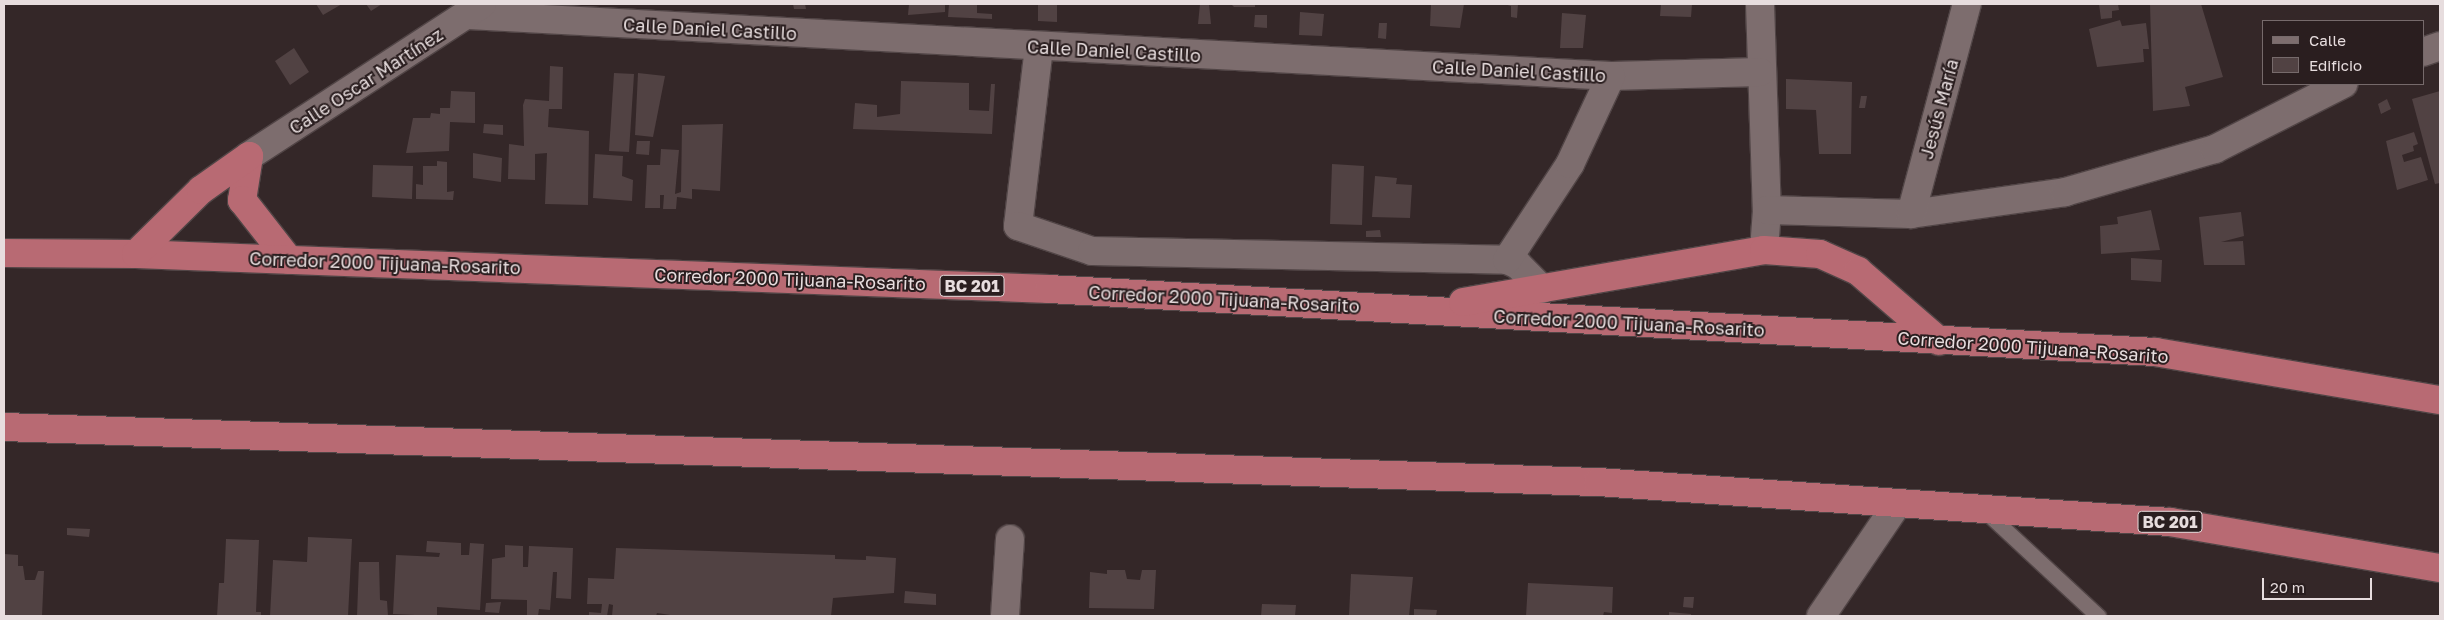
<!DOCTYPE html>
<html>
<head>
<meta charset="utf-8">
<style>
  body { margin:0 }
  #map { position:relative; width:2444px; height:620px; overflow:hidden; background:#342728; font-family:"Golos Text",sans-serif }
  div>[style] { position:absolute }
  .building>* { inset:0; background:#514243 }
  .roads { filter:drop-shadow(1px 0 #514546) drop-shadow(-1px 0 #514546) drop-shadow(0 1px #514546) drop-shadow(0 -1px #514546) }
  .service>* { height:15px; margin:-7.5px; padding:0 7.5px; transform-origin:7.5px; border-radius:7.5px; background:#7d6d6e }
  .minor>* { height:28px; margin:-14px; padding:0 14px; transform-origin:14px; border-radius:14px; background:#7d6d6e }
  .tertiary>* { height:28px; margin:-14px; padding:0 14px; transform-origin:14px; border-radius:14px; background:#7d6d6e }
  .trunk>* { height:28px; margin:-14px; padding:0 14px; transform-origin:14px; border-radius:14px; background:#b86a73 }
  span { translate:-50% -50%; white-space:nowrap; text-align:center; line-height:1.15; -webkit-text-stroke:4px #2a1e1f; paint-order:stroke }
  .shield-label span { padding:1px 4px; background:#2a1e1f; border:1px solid; border-radius:4px; -webkit-text-stroke-width:0 }
  .shield-label { font-size:16px; color:#e7ddde; font-weight:700 }
  .street-label { font-size:18px; color:#e7ddde }
  .frame { position:absolute; inset:0; border:5px solid #e7ddde; pointer-events:none }
  .legend { position:absolute; left:2262px; top:20px; width:162px; height:65px; box-sizing:border-box; background:#2a1e1f; border:1px solid #766a6b; margin:0; padding:6px 9px; list-style:none; font-size:15px; color:#e7ddde }
  .legend li { display:flex; align-items:center; gap:10px; height:25px }
  .legend b { width:25px; border:1px solid #766a6b }
  .scale { position:absolute; left:2262px; top:578px; width:110px; height:22px; box-sizing:border-box; border:2px solid #e7ddde; border-top:0; padding-left:6px; font-size:15px; line-height:18px; white-space:nowrap; color:#e7ddde; -webkit-text-stroke:4px #2a1e1f; paint-order:stroke }
</style>
</head>
<body>
<div id="map">
  <div class="building">
    <i style="clip-path:polygon(316px 4px,342px 4px,323px 15px)"></i>
    <i style="clip-path:polygon(366px 4px,382px 4px,371px 11px)"></i>
    <i style="clip-path:polygon(793px 4px,805px 4px,806px 9px,794px 9px)"></i>
    <i style="clip-path:polygon(909px 4px,945px 4px,945px 12px,908px 15px)"></i>
    <i style="clip-path:polygon(949px 4px,977px 4px,977px 13px,992px 14px,992px 19px,948px 17px)"></i>
    <i style="clip-path:polygon(1038px 4px,1057px 4px,1057px 22px,1038px 21px)"></i>
    <i style="clip-path:polygon(1200px 4px,1209px 4px,1211px 24px,1198px 24px)"></i>
    <i style="clip-path:polygon(1231px 4px,1255px 4px,1255px 7px,1234px 7px)"></i>
    <i style="clip-path:polygon(1431px 4px,1464px 4px,1460px 28px,1430px 26px)"></i>
    <i style="clip-path:polygon(1518px 4px,1517px 18px,1511px 17px,1511px 6px,1504px 4px)"></i>
    <i style="clip-path:polygon(1661px 4px,1692px 4px,1691px 17px,1660px 16px)"></i>
    <i style="clip-path:polygon(2099px 4px,2118px 4px,2119px 10px,2112px 11px,2112px 18px,2101px 19px)"></i>
    <i style="clip-path:polygon(2150px 4px,2201px 4px,2223px 77px,2185px 87px,2190px 106px,2153px 111px)"></i>
    <i style="clip-path:polygon(1300px 12px,1324px 14px,1322px 36px,1299px 35px)"></i>
    <i style="clip-path:polygon(1562px 13px,1586px 15px,1583px 48px,1560px 48px)"></i>
    <i style="clip-path:polygon(1255px 15px,1267px 15px,1267px 28px,1254px 27px)"></i>
    <i style="clip-path:polygon(2120px 20px,2122px 26px,2146px 23px,2149px 49px,2143px 49px,2144px 62px,2097px 67px,2089px 29px)"></i>
    <i style="clip-path:polygon(1379px 23px,1387px 23px,1386px 39px,1378px 38px)"></i>
    <i style="clip-path:polygon(294px 48px,309px 72px,290px 85px,275px 61px)"></i>
    <i style="clip-path:polygon(550px 66px,563px 67px,562px 109px,549px 109px,548px 127px,589px 131px,588px 205px,545px 204px,547px 153px,535px 154px,535px 180px,508px 179px,509px 144px,524px 146px,523px 105px,525px 99px,549px 101px)"></i>
    <i style="clip-path:polygon(614px 73px,634px 74px,629px 152px,609px 151px)"></i>
    <i style="clip-path:polygon(638px 73px,665px 76px,653px 137px,635px 135px)"></i>
    <i style="clip-path:polygon(1786px 79px,1852px 82px,1851px 154px,1819px 154px,1816px 110px,1786px 109px)"></i>
    <i style="clip-path:polygon(901px 81px,969px 83px,969px 110px,989px 111px,991px 84px,995px 84px,992px 134px,853px 129px,855px 103px,877px 105px,877px 117px,900px 114px)"></i>
    <i style="clip-path:polygon(451px 91px,475px 92px,475px 123px,450px 122px,449px 151px,406px 153px,413px 118px,430px 118px,431px 113px,440px 114px,440px 108px,450px 108px)"></i>
    <i style="clip-path:polygon(2440px 91px,2440px 183px,2435px 184px,2412px 99px)"></i>
    <i style="clip-path:polygon(1861px 96px,1867px 96px,1865px 108px,1859px 108px)"></i>
    <i style="clip-path:polygon(2387px 99px,2391px 109px,2381px 114px,2378px 104px)"></i>
    <i style="clip-path:polygon(484px 124px,503px 125px,503px 135px,483px 133px)"></i>
    <i style="clip-path:polygon(723px 124px,720px 191px,692px 189px,692px 199px,677px 197px,676px 209px,663px 209px,664px 195px,660px 195px,660px 208px,645px 208px,647px 165px,660px 165px,661px 149px,679px 150px,675px 194px,681px 192px,682px 125px)"></i>
    <i style="clip-path:polygon(2414px 132px,2418px 144px,2413px 146px,2414px 151px,2402px 155px,2404px 162px,2421px 157px,2428px 180px,2397px 190px,2386px 141px)"></i>
    <i style="clip-path:polygon(637px 141px,650px 141px,649px 155px,636px 154px)"></i>
    <i style="clip-path:polygon(473px 153px,502px 158px,501px 182px,473px 178px)"></i>
    <i style="clip-path:polygon(595px 154px,623px 156px,622px 176px,633px 180px,632px 201px,593px 198px)"></i>
    <i style="clip-path:polygon(437px 161px,447px 162px,447px 192px,454px 191px,453px 200px,416px 199px,416px 184px,423px 185px,423px 166px,437px 166px)"></i>
    <i style="clip-path:polygon(1332px 164px,1364px 166px,1362px 225px,1330px 224px)"></i>
    <i style="clip-path:polygon(373px 165px,413px 166px,412px 199px,372px 197px)"></i>
    <i style="clip-path:polygon(1375px 176px,1397px 178px,1396px 184px,1412px 185px,1410px 218px,1372px 217px)"></i>
    <i style="clip-path:polygon(2151px 210px,2160px 250px,2101px 254px,2100px 226px,2118px 224px,2117px 217px)"></i>
    <i style="clip-path:polygon(2241px 212px,2244px 236px,2221px 242px,2243px 241px,2245px 265px,2204px 265px,2199px 217px)"></i>
    <i style="clip-path:polygon(1380px 230px,1381px 237px,1366px 237px,1366px 231px)"></i>
    <i style="clip-path:polygon(2131px 258px,2162px 260px,2161px 282px,2131px 280px)"></i>
    <i style="clip-path:polygon(67px 528px,90px 529px,89px 537px,67px 535px)"></i>
    <i style="clip-path:polygon(308px 537px,352px 539px,348px 616px,270px 616px,273px 560px,307px 562px)"></i>
    <i style="clip-path:polygon(226px 539px,259px 540px,256px 612px,261px 612px,261px 616px,217px 616px,219px 583px,224px 583px)"></i>
    <i style="clip-path:polygon(427px 541px,461px 543px,461px 555px,469px 555px,470px 543px,484px 544px,480px 610px,437px 607px,437px 616px,393px 614px,396px 555px,439px 557px,440px 553px,426px 552px)"></i>
    <i style="clip-path:polygon(505px 545px,523px 546px,523px 567px,528px 567px,529px 546px,573px 548px,571px 599px,556px 598px,557px 572px,553px 572px,550px 610px,539px 609px,538px 616px,527px 615px,527px 600px,491px 599px,492px 559px,505px 557px)"></i>
    <i style="clip-path:polygon(616px 548px,835px 555px,835px 559px,866px 560px,866px 556px,896px 558px,894px 593px,833px 598px,831px 616px,677px 616px,657px 613px,656px 616px,612px 616px,613px 605px,609px 604px,607px 616px,589px 616px,589px 612px,601px 613px,602px 604px,587px 604px,588px 578px,614px 579px)"></i>
    <i style="clip-path:polygon(4px 554px,18px 555px,18px 566px,23px 566px,25px 580px,35px 580px,38px 571px,44px 571px,42px 616px,4px 616px)"></i>
    <i style="clip-path:polygon(359px 562px,379px 562px,380px 600px,387px 601px,388px 616px,357px 616px)"></i>
    <i style="clip-path:polygon(1107px 570px,1125px 570px,1127px 579px,1140px 580px,1142px 570px,1156px 570px,1154px 609px,1089px 608px,1090px 572px,1107px 574px)"></i>
    <i style="clip-path:polygon(1351px 574px,1413px 577px,1409px 616px,1349px 616px)"></i>
    <i style="clip-path:polygon(1528px 583px,1613px 587px,1612px 613px,1604px 612px,1603px 616px,1526px 616px)"></i>
    <i style="clip-path:polygon(905px 591px,936px 594px,936px 605px,904px 603px)"></i>
    <i style="clip-path:polygon(1684px 597px,1694px 597px,1693px 608px,1683px 607px)"></i>
    <i style="clip-path:polygon(501px 602px,499px 613px,485px 612px,486px 603px)"></i>
    <i style="clip-path:polygon(1262px 604px,1296px 605px,1295px 616px,1261px 616px)"></i>
    <i style="clip-path:polygon(1414px 609px,1437px 610px,1436px 616px,1414px 616px)"></i>
    <i style="clip-path:polygon(1669px 612px,1691px 614px,1691px 616px,1669px 616px)"></i>
  </div>
  <div class="roads">
    <div class="service">
      <i style="left:1984px;top:510px;width:156px;rotate:42.9deg"></i>
    </div>
    <div class="minor">
      <i style="left:1760px;top:4px;width:206px;rotate:88.1deg"></i>
      <i style="left:1767px;top:210px;width:40px;rotate:94.3deg"></i>
      <i style="left:468px;top:15px;width:1145px;rotate:3.05deg"></i>
      <i style="left:1611px;top:76px;width:149px;rotate:-1.5deg"></i>
      <i style="left:1039px;top:47px;width:180px;rotate:96.7deg"></i>
      <i style="left:1018px;top:226px;width:78px;rotate:18.7deg"></i>
      <i style="left:1092px;top:251px;width:415px;rotate:1.2deg"></i>
      <i style="left:1507px;top:260px;width:12px;rotate:24deg"></i>
      <i style="left:1518px;top:265px;width:34px;rotate:45deg"></i>
      <i style="left:2423px;top:52px;width:18px;rotate:-19deg"></i>
      <i style="left:249px;top:156px;width:278px;rotate:-33.1deg"></i>
      <i style="left:1767px;top:210px;width:144px;rotate:1.6deg"></i>
      <i style="left:1911px;top:214px;width:156px;rotate:-8.1deg"></i>
      <i style="left:2065px;top:192px;width:156px;rotate:-16deg"></i>
      <i style="left:2215px;top:149px;width:144px;rotate:-26.9deg"></i>
      <i style="left:1911px;top:214px;width:217px;rotate:-75.1deg"></i>
      <i style="left:1507px;top:260px;width:115px;rotate:-56.7deg"></i>
      <i style="left:1570px;top:164px;width:97px;rotate:-65deg"></i>
      <i style="left:1005px;top:616px;width:77px;rotate:-86.3deg"></i>
    </div>
    <div class="tertiary">
      <i style="left:1821px;top:616px;width:135px;rotate:-55.8deg"></i>
    </div>
    <div class="trunk">
      <i style="left:249px;top:156px;width:45px;rotate:99deg"></i>
      <i style="left:242px;top:200px;width:76px;rotate:51.9deg"></i>
      <i style="left:4px;top:253px;width:132px;rotate:0.4deg"></i>
      <i style="left:136px;top:254px;width:914px;rotate:2.2deg"></i>
      <i style="left:1049px;top:289px;width:1108px;rotate:3.26deg"></i>
      <i style="left:2155px;top:352px;width:289px;rotate:9.6deg"></i>
      <i style="left:136px;top:254px;width:91px;rotate:-44.6deg"></i>
      <i style="left:201px;top:190px;width:59px;rotate:-35.3deg"></i>
      <i style="left:1463px;top:302px;width:305px;rotate:-9.8deg"></i>
      <i style="left:1764px;top:250px;width:56px;rotate:4.1deg"></i>
      <i style="left:1820px;top:254px;width:42px;rotate:24.1deg"></i>
      <i style="left:1858px;top:271px;width:107px;rotate:40.8deg"></i>
      <i style="left:4px;top:427px;width:1595px;rotate:1.98deg"></i>
      <i style="left:1598px;top:482px;width:573px;rotate:4deg"></i>
      <i style="left:2170px;top:522px;width:274px;rotate:9.7deg"></i>
    </div>
  </div>
  <div class="shield-label">
    <span style="left:972px;top:286px">BC 201</span>
    <span style="left:2170px;top:522px">BC 201</span>
  </div>
  <div class="street-label">
    <span style="left:710px;top:29px;rotate:3deg">Calle Daniel Castillo</span>
    <span style="left:1114px;top:51px;rotate:3deg">Calle Daniel Castillo</span>
    <span style="left:1519px;top:71px;rotate:3deg">Calle Daniel Castillo</span>
    <span style="left:366px;top:81px;rotate:-33deg">Calle Oscar Martínez</span>
    <span style="left:1939px;top:109px;rotate:-75deg">Jesús María</span>
    <span style="left:385px;top:263px;rotate:2deg">Corredor 2000 Tijuana-Rosarito</span>
    <span style="left:790px;top:279px;rotate:2deg">Corredor 2000 Tijuana-Rosarito</span>
    <span style="left:1224px;top:299px;rotate:3deg">Corredor 2000 Tijuana-Rosarito</span>
    <span style="left:1629px;top:323px;rotate:3deg">Corredor 2000 Tijuana-Rosarito</span>
    <span style="left:2033px;top:347px;rotate:4deg">Corredor 2000 Tijuana-Rosarito</span>
  </div>
  <div class="frame"></div>
  <ul class="legend">
  <li><b style="height:6px;background:#7d6d6e"></b>Calle</li>
  <li><b style="height:14px;background:#514243"></b>Edificio</li>
  </ul>
  <div class="scale">20 m</div>
</div>
</body>
</html>
